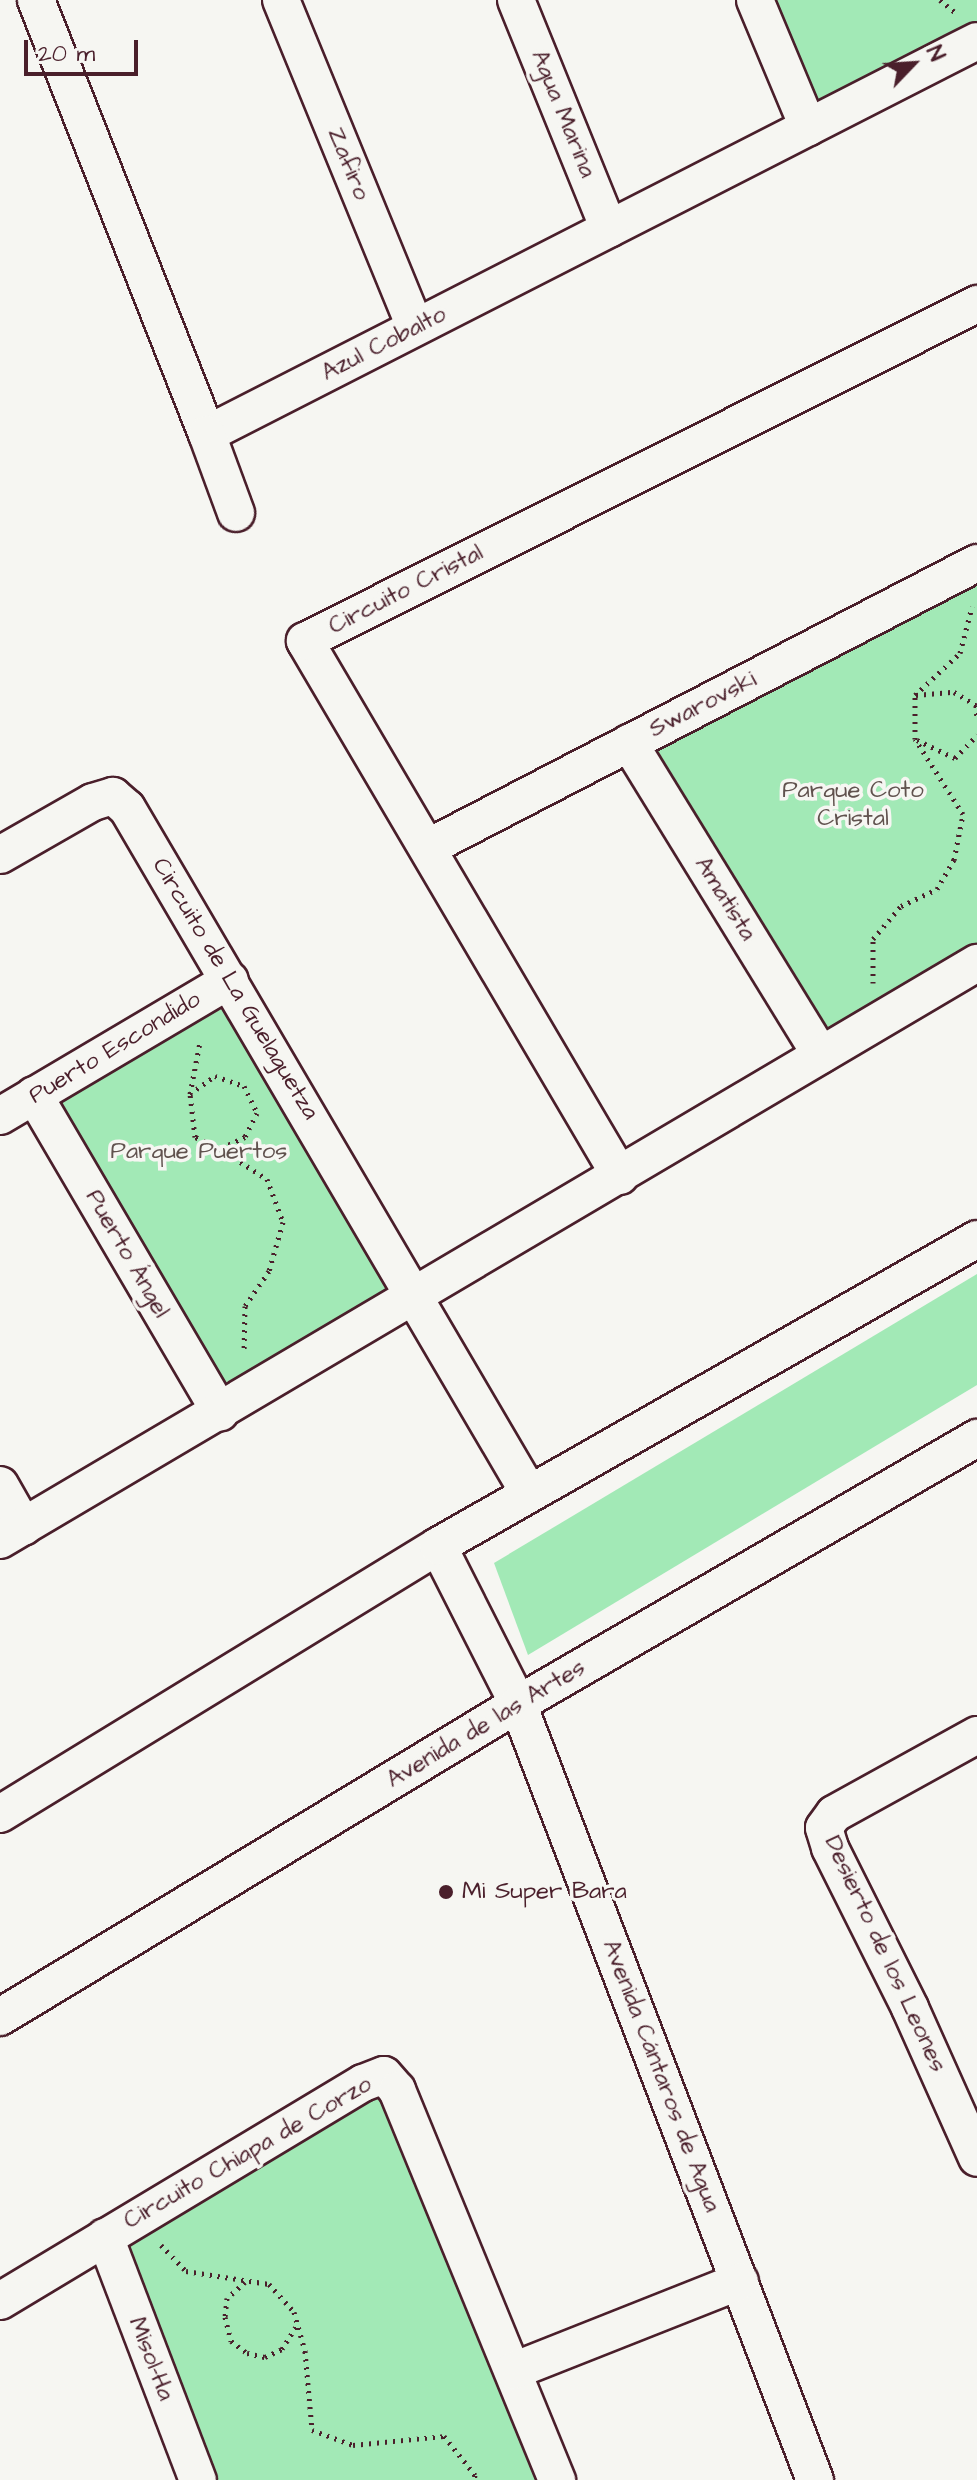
<!DOCTYPE html>
<html>
<head>
<meta charset="utf-8">
<style>
  body { margin:0 }
  #map { position:relative; width:977px; height:2480px; overflow:hidden; background:#f6f6f2; font-family:"Architects Daughter",sans-serif }
  div>[style] { position:absolute }
  .green>* { inset:0; background:#a2e9b6 }
  .path>* { height:5px; margin-top:-2.5px; transform-origin:0; background:repeating-linear-gradient(90deg,#4a1f2b 0 2px,transparent 0 8px) }
  .roads { filter:drop-shadow(2px 0 #4a1f2b) drop-shadow(-2px 0 #4a1f2b) drop-shadow(0 2px #4a1f2b) drop-shadow(0 -2px #4a1f2b) }
  .minor>* { height:36px; margin:-18px; padding:0 18px; transform-origin:18px; border-radius:18px; background:#f6f6f2 }
  .dots>* { width:22px; height:22px; translate:-50% -50%; box-sizing:border-box; border:4px solid #f6f6f2; border-radius:50% }
  span { translate:-50% -50%; white-space:nowrap; text-align:center; line-height:1.15; -webkit-text-stroke:7px #f6f6f2; paint-order:stroke }
  .street-label { font-size:24px; color:#4a1f2b }
  .park-label { font-size:24px; color:#60524e }
  .poi-label { font-size:24px; color:#4a1f2b }
  .left { translate:0 -50%; text-align:left }
  .north { position:absolute; left:873px; top:24px; width:80px; height:80px; -webkit-text-stroke:6px #f6f6f2; paint-order:stroke; rotate:65deg; font-size:22px; font-weight:700; line-height:32px; text-align:center; color:#4a1f2b }
  .north::after { content:''; display:block; margin:auto; width:28px; height:36px; background:#4a1f2b; clip-path:polygon(50% 0,100% 100%,50% 72%,0 100%) }
  .scale { position:absolute; left:24px; top:40px; width:114px; height:36px; box-sizing:border-box; border:4px solid #4a1f2b; border-top:0; padding-left:10px; font-size:24px; line-height:28px; white-space:nowrap; color:#4a1f2b; -webkit-text-stroke:6px #f6f6f2; paint-order:stroke }
</style>
</head>
<body>
<div id="map">
  <div class="green">
    <i style="clip-path:polygon(768px 0,977px 0,977px 31px,817px 114px)"></i>
    <i style="clip-path:polygon(977px 571px,977px 952px,824px 1041px,647px 743px)"></i>
    <i style="clip-path:polygon(226px 993px,409px 1295px,221px 1406px,45px 1102px)"></i>
    <i style="clip-path:polygon(977px 1274px,977px 1385px,528px 1655px,494px 1563px)"></i>
    <i style="clip-path:polygon(380px 2089px,547px 2474px,537px 2480px,210px 2480px,110px 2241px)"></i>
  </div>
  <div class="path">
    <i style="left:940px;top:0;width:19px;rotate:39deg"></i>
    <i style="left:916px;top:695px;width:38px;rotate:-5deg"></i>
    <i style="left:954px;top:692px;width:26px;rotate:31deg"></i>
    <i style="left:976px;top:705px;width:14px;rotate:86deg"></i>
    <i style="left:917px;top:740px;width:42px;rotate:25.3deg"></i>
    <i style="left:955px;top:758px;width:32px;rotate:-46deg"></i>
    <i style="left:873px;top:983px;width:44px;rotate:-90deg"></i>
    <i style="left:873px;top:939px;width:43px;rotate:-49.7deg"></i>
    <i style="left:901px;top:906px;width:40px;rotate:-25deg"></i>
    <i style="left:937px;top:889px;width:34px;rotate:-60deg"></i>
    <i style="left:954px;top:860px;width:47px;rotate:-78.9deg"></i>
    <i style="left:963px;top:814px;width:89px;rotate:-122.6deg"></i>
    <i style="left:915px;top:739px;width:44px;rotate:-90deg"></i>
    <i style="left:915px;top:695px;width:62px;rotate:-43deg"></i>
    <i style="left:960px;top:653px;width:48px;rotate:-75.4deg"></i>
    <i style="left:190px;top:1094px;width:31px;rotate:-36deg"></i>
    <i style="left:215px;top:1076px;width:31px;rotate:19deg"></i>
    <i style="left:244px;top:1086px;width:30px;rotate:64deg"></i>
    <i style="left:257px;top:1113px;width:27px;rotate:117deg"></i>
    <i style="left:245px;top:1137px;width:29px;rotate:155deg"></i>
    <i style="left:219px;top:1149px;width:27px;rotate:-153deg"></i>
    <i style="left:195px;top:1137px;width:43px;rotate:-96.6deg"></i>
    <i style="left:190px;top:1094px;width:53px;rotate:-79.1deg"></i>
    <i style="left:220px;top:1149px;width:56px;rotate:32.6deg"></i>
    <i style="left:267px;top:1179px;width:46px;rotate:69.6deg"></i>
    <i style="left:283px;top:1222px;width:51px;rotate:105.9deg"></i>
    <i style="left:269px;top:1271px;width:42px;rotate:124.4deg"></i>
    <i style="left:245px;top:1306px;width:47px;rotate:91.2deg"></i>
    <i style="left:161px;top:2245px;width:36px;rotate:46deg"></i>
    <i style="left:186px;top:2271px;width:84px;rotate:8.9deg"></i>
    <i style="left:269px;top:2284px;width:38px;rotate:48deg"></i>
    <i style="left:294px;top:2312px;width:41px;rotate:74.2deg"></i>
    <i style="left:305px;top:2351px;width:79px;rotate:84.9deg"></i>
    <i style="left:312px;top:2430px;width:44px;rotate:20.1deg"></i>
    <i style="left:353px;top:2445px;width:91px;rotate:-5.6deg"></i>
    <i style="left:444px;top:2436px;width:50px;rotate:51.5deg"></i>
    <i style="left:475px;top:2475px;width:5px;rotate:101deg"></i>
    <i style="left:245px;top:2282px;width:24px;rotate:138deg"></i>
    <i style="left:227px;top:2298px;width:19px;rotate:96deg"></i>
    <i style="left:225px;top:2317px;width:25px;rotate:76deg"></i>
    <i style="left:231px;top:2341px;width:20px;rotate:37deg"></i>
    <i style="left:247px;top:2353px;width:18px;rotate:13deg"></i>
    <i style="left:265px;top:2357px;width:19px;rotate:-25deg"></i>
    <i style="left:282px;top:2349px;width:31px;rotate:-58deg"></i>
  </div>
  <div class="roads">
    <div class="minor">
      <i style="left:36px;top:0;width:466px;rotate:68.5deg"></i>
      <i style="left:207px;top:434px;width:864px;rotate:-27.04deg"></i>
      <i style="left:281px;top:0;width:353px;rotate:67.7deg"></i>
      <i style="left:516px;top:0;width:247px;rotate:67.9deg"></i>
      <i style="left:755px;top:0;width:138px;rotate:67.3deg"></i>
      <i style="left:207px;top:434px;width:84px;rotate:69.8deg"></i>
      <i style="left:629px;top:743px;width:366px;rotate:58.4deg"></i>
      <i style="left:429px;top:847px;width:617px;rotate:-27.4deg"></i>
      <i style="left:0;top:855px;width:107px;rotate:-29.7deg"></i>
      <i style="left:93px;top:802px;width:21px;rotate:-17deg"></i>
      <i style="left:113px;top:796px;width:18px;rotate:41deg"></i>
      <i style="left:127px;top:808px;width:794px;rotate:59.59deg"></i>
      <i style="left:34px;top:1095px;width:368px;rotate:59.6deg"></i>
      <i style="left:0;top:1116px;width:267px;rotate:-30.6deg"></i>
      <i style="left:620px;top:1176px;width:621px;rotate:-120.49deg"></i>
      <i style="left:305px;top:641px;width:752px;rotate:-26.63deg"></i>
      <i style="left:0;top:1485px;width:48px;rotate:60.3deg"></i>
      <i style="left:0;top:1540px;width:1135px;rotate:-30.57deg"></i>
      <i style="left:438px;top:1546px;width:177px;rotate:63.1deg"></i>
      <i style="left:518px;top:1704px;width:831px;rotate:69.06deg"></i>
      <i style="left:977px;top:1735px;width:163px;rotate:151.1deg"></i>
      <i style="left:834px;top:1814px;width:17px;rotate:126deg"></i>
      <i style="left:824px;top:1828px;width:21px;rotate:73deg"></i>
      <i style="left:830px;top:1848px;width:179px;rotate:63.4deg"></i>
      <i style="left:910px;top:2008px;width:164px;rotate:65.9deg"></i>
      <i style="left:0;top:1814px;width:513px;rotate:-31.46deg"></i>
      <i style="left:438px;top:1546px;width:620px;rotate:-29.66deg"></i>
      <i style="left:0;top:2017px;width:605px;rotate:-31.14deg"></i>
      <i style="left:518px;top:1704px;width:531px;rotate:-30.09deg"></i>
      <i style="left:105px;top:2237px;width:260px;rotate:69.1deg"></i>
      <i style="left:0;top:2301px;width:423px;rotate:-31deg"></i>
      <i style="left:363px;top:2083px;width:22px;rotate:-21deg"></i>
      <i style="left:384px;top:2075px;width:20px;rotate:49deg"></i>
      <i style="left:397px;top:2090px;width:422px;rotate:67.7deg"></i>
      <i style="left:513px;top:2371px;width:244px;rotate:-21.6deg"></i>
    </div>
  </div>
  <div class="dots">
    <i style="left:446px;top:1892px;background:#4a1f2b"></i>
  </div>
  <div class="street-label">
    <span style="left:563px;top:114px;rotate:68deg">Agua Marina</span>
    <span style="left:348px;top:164px;rotate:68deg">Zafiro</span>
    <span style="left:384px;top:344px;rotate:-27deg">Azul Cobalto</span>
    <span style="left:406px;top:590px;rotate:-27deg">Circuito Cristal</span>
    <span style="left:703px;top:705px;rotate:-27deg">Swarovski</span>
    <span style="left:725px;top:899px;rotate:58deg">Amatista</span>
    <span style="left:235px;top:989px;rotate:59deg">Circuito de La Guelaguetza</span>
    <span style="left:115px;top:1048px;rotate:-31deg">Puerto Escondido</span>
    <span style="left:127px;top:1254px;rotate:60deg">Puerto Ángel</span>
    <span style="left:486px;top:1724px;rotate:-31deg">Avenida de las Artes</span>
    <span style="left:885px;top:1954px;rotate:65deg">Desierto de los Leones</span>
    <span style="left:661px;top:2076px;rotate:69deg">Avenida Cántaros de Agua</span>
    <span style="left:248px;top:2153px;rotate:-30deg">Circuito Chiapa de Corzo</span>
    <span style="left:151px;top:2359px;rotate:69deg">Misol-Ha</span>
  </div>
  <div class="park-label">
    <span style="left:853px;top:805px">Parque Coto<br>Cristal</span>
    <span style="left:199px;top:1152px">Parque Puertos</span>
  </div>
  <div class="poi-label">
    <span class="left" style="left:462px;top:1892px">Mi Super Bara</span>
  </div>
  <div class="north">N</div>
  <div class="scale">20 m</div>
</div>
</body>
</html>
